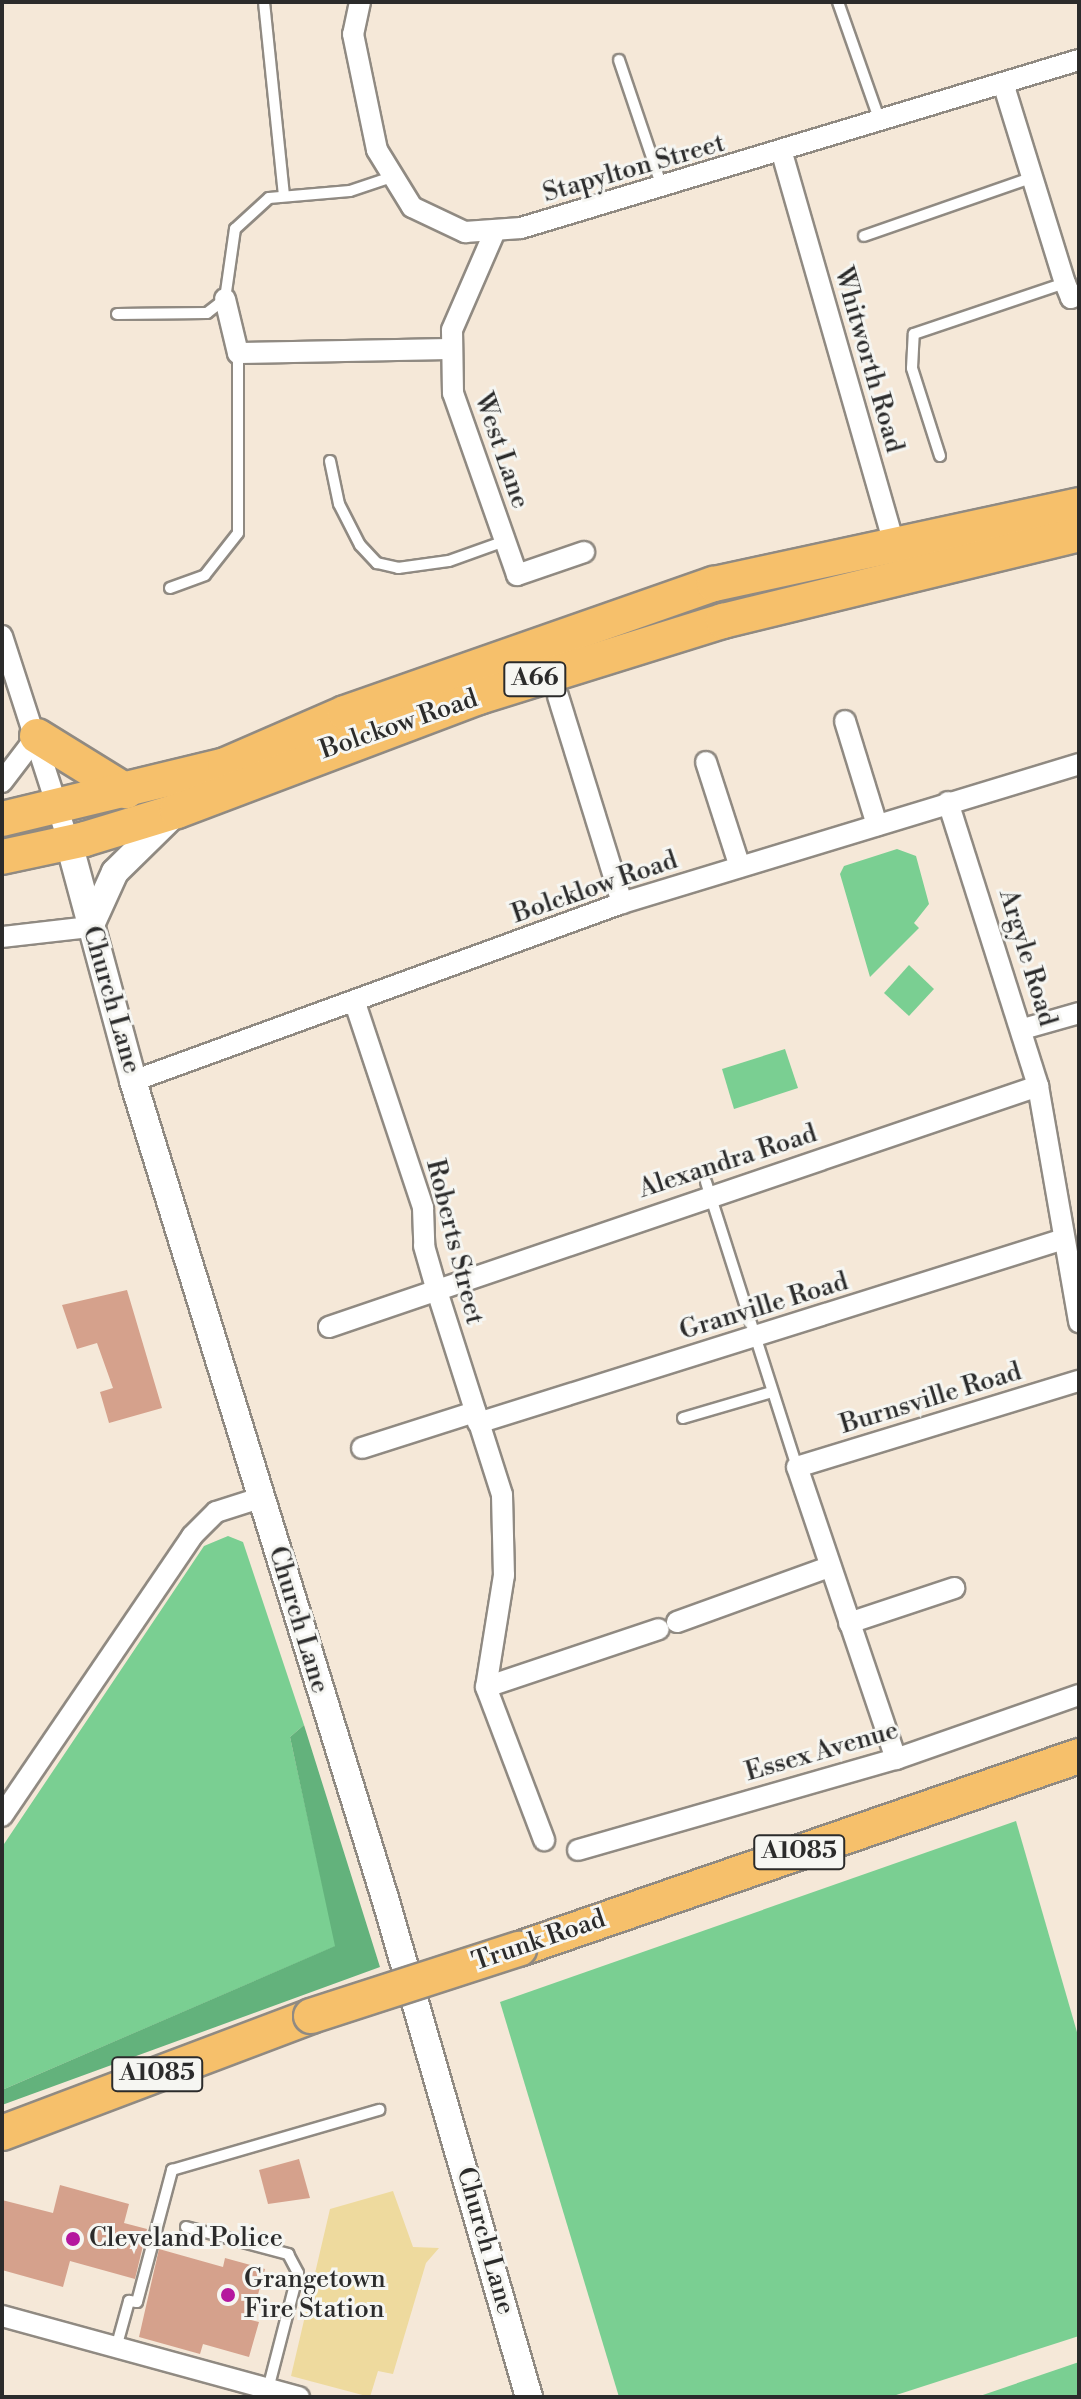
<!DOCTYPE html>
<html>
<head>
<meta charset="utf-8">
<style>
  body { margin:0 }
  #map { position:relative; width:1081px; height:2399px; overflow:hidden; background:#f5e8d8; font-family:"Libre Bodoni",serif }
  div>[style] { position:absolute }
  .green>* { inset:0; background:#7acf92 }
  .forest>* { inset:0; background:#63b27c }
  .sand>* { inset:0; background:#eeda9e }
  .building>* { inset:0; background:#d5a18c }
  .roads { filter:drop-shadow(2px 0 #908a82) drop-shadow(-2px 0 #908a82) drop-shadow(0 2px #908a82) drop-shadow(0 -2px #908a82) }
  .service>* { height:10px; margin:-5px; padding:0 5px; transform-origin:5px; border-radius:5px; background:#fff }
  .minor>* { height:20px; margin:-10px; padding:0 10px; transform-origin:10px; border-radius:10px; background:#fff }
  .tertiary>* { height:26px; margin:-13px; padding:0 13px; transform-origin:13px; border-radius:13px; background:#fff }
  .primary>* { height:34px; margin:-17px; padding:0 17px; transform-origin:17px; border-radius:17px; background:#f6c06b }
  .trunk>* { height:34px; margin:-17px; padding:0 17px; transform-origin:17px; border-radius:17px; background:#f6c06b }
  .bridges { filter:drop-shadow(2px 0 #908a82) drop-shadow(-2px 0 #908a82) drop-shadow(0 2px #908a82) drop-shadow(0 -2px #908a82) }
  .primary-bridge>* { height:34px; margin:-17px; padding:0 17px; transform-origin:17px; border-radius:17px; background:#f6c06b }
  .dots>* { width:22px; height:22px; translate:-50% -50%; box-sizing:border-box; border:4px solid #f6f6f2; border-radius:50% }
  span { translate:-50% -50%; white-space:nowrap; text-align:center; line-height:1.15; -webkit-text-stroke:6px #f6f6f2; paint-order:stroke }
  .shield-label span { padding:2px 6px; background:#f6f6f2; border:2px solid; border-radius:6px; -webkit-text-stroke-width:0 }
  .shield-label { font-size:24px; color:#2b2b2b; font-weight:700 }
  .street-label { font-size:26px; color:#2b2b2b }
  .poi-label { font-size:26px; color:#2b2b2b }
  .left { translate:0 -50%; text-align:left }
  .frame { position:absolute; inset:0; border:4px solid #2b2b2b; pointer-events:none }
</style>
</head>
<body>
<div id="map">
  <div class="green">
    <i style="clip-path:polygon(897px 849px,916px 856px,929px 904px,914px 923px,919px 928px,870px 977px,840px 874px,844px 866px)"></i>
    <i style="clip-path:polygon(909px 965px,934px 989px,909px 1016px,884px 993px)"></i>
    <i style="clip-path:polygon(785px 1049px,798px 1088px,734px 1109px,722px 1069px)"></i>
    <i style="clip-path:polygon(228px 1536px,243px 1542px,304px 1725px,290px 1737px,336px 1946px,2px 2090px,2px 1847px,204px 1546px)"></i>
    <i style="clip-path:polygon(1016px 1821px,1079px 2039px,1079px 2336px,890px 2397px,619px 2397px,500px 2002px)"></i>
    <i style="clip-path:polygon(1079px 2362px,1079px 2397px,977px 2397px)"></i>
  </div>
  <div class="forest">
    <i style="clip-path:polygon(304px 1725px,380px 1967px,2px 2105px,2px 2090px,335px 1946px,290px 1737px)"></i>
  </div>
  <div class="sand">
    <i style="clip-path:polygon(393px 2191px,413px 2247px,439px 2248px,426px 2263px,393px 2374px,378px 2371px,370px 2397px,291px 2376px,330px 2209px)"></i>
  </div>
  <div class="building">
    <i style="clip-path:polygon(127px 1290px,162px 1408px,109px 1423px,100px 1392px,113px 1388px,97px 1343px,77px 1349px,62px 1305px)"></i>
    <i style="clip-path:polygon(299px 2159px,310px 2198px,268px 2204px,259px 2170px)"></i>
    <i style="clip-path:polygon(60px 2185px,129px 2204px,124px 2223px,147px 2229px,135px 2279px,70px 2261px,63px 2287px,2px 2270px,2px 2200px,53px 2213px)"></i>
    <i style="clip-path:polygon(159px 2249px,223px 2267px,225px 2258px,265px 2269px,251px 2320px,259px 2322px,249px 2357px,203px 2344px,200px 2354px,139px 2337px)"></i>
  </div>
  <div class="roads">
    <div class="service">
      <i style="left:264px;top:2px;width:195px;rotate:84.1deg"></i>
      <i style="left:838px;top:2px;width:126px;rotate:70.6deg"></i>
      <i style="left:619px;top:60px;width:134px;rotate:71.3deg"></i>
      <i style="left:864px;top:236px;width:179px;rotate:-19.2deg"></i>
      <i style="left:117px;top:314px;width:90px;rotate:-0.6deg"></i>
      <i style="left:207px;top:313px;width:23px;rotate:-38deg"></i>
      <i style="left:225px;top:299px;width:71px;rotate:-81.9deg"></i>
      <i style="left:235px;top:229px;width:46px;rotate:-42.4deg"></i>
      <i style="left:269px;top:198px;width:81px;rotate:-4.9deg"></i>
      <i style="left:350px;top:191px;width:44px;rotate:-18.4deg"></i>
      <i style="left:940px;top:456px;width:92px;rotate:-107.7deg"></i>
      <i style="left:912px;top:368px;width:34px;rotate:-87deg"></i>
      <i style="left:914px;top:334px;width:159px;rotate:-18.7deg"></i>
      <i style="left:330px;top:461px;width:44px;rotate:78.2deg"></i>
      <i style="left:339px;top:504px;width:46px;rotate:62.9deg"></i>
      <i style="left:360px;top:545px;width:25px;rotate:47deg"></i>
      <i style="left:377px;top:563px;width:22px;rotate:13deg"></i>
      <i style="left:398px;top:568px;width:51px;rotate:-7.8deg"></i>
      <i style="left:449px;top:561px;width:59px;rotate:-19.7deg"></i>
      <i style="left:170px;top:588px;width:37px;rotate:-20deg"></i>
      <i style="left:205px;top:575px;width:53px;rotate:-51.8deg"></i>
      <i style="left:238px;top:533px;width:180px;rotate:-90deg"></i>
      <i style="left:706px;top:1182px;width:299px;rotate:72.3deg"></i>
      <i style="left:683px;top:1418px;width:93px;rotate:-16.3deg"></i>
      <i style="left:186px;top:2227px;width:106px;rotate:14.8deg"></i>
      <i style="left:288px;top:2254px;width:21px;rotate:62deg"></i>
      <i style="left:298px;top:2273px;width:120px;rotate:104.5deg"></i>
      <i style="left:116px;top:2348px;width:49px;rotate:-74.5deg"></i>
      <i style="left:129px;top:2301px;width:8px;rotate:7deg"></i>
      <i style="left:137px;top:2302px;width:137px;rotate:-75.1deg"></i>
      <i style="left:172px;top:2170px;width:216px;rotate:-16.2deg"></i>
    </div>
    <div class="minor">
      <i style="left:360px;top:2px;width:33px;rotate:102deg"></i>
      <i style="left:353px;top:34px;width:118px;rotate:78.3deg"></i>
      <i style="left:377px;top:150px;width:67px;rotate:58.4deg"></i>
      <i style="left:412px;top:207px;width:59px;rotate:25.3deg"></i>
      <i style="left:465px;top:232px;width:56px;rotate:-4.1deg"></i>
      <i style="left:521px;top:228px;width:583px;rotate:-16.76deg"></i>
      <i style="left:1003px;top:83px;width:209px;rotate:72.8deg"></i>
      <i style="left:1065px;top:283px;width:16px;rotate:68deg"></i>
      <i style="left:1071px;top:298px;width:9px;rotate:-21deg"></i>
      <i style="left:782px;top:153px;width:416px;rotate:74deg"></i>
      <i style="left:495px;top:231px;width:108px;rotate:113.5deg"></i>
      <i style="left:452px;top:330px;width:63px;rotate:89.1deg"></i>
      <i style="left:453px;top:393px;width:193px;rotate:70.6deg"></i>
      <i style="left:517px;top:575px;width:71px;rotate:-18.9deg"></i>
      <i style="left:225px;top:299px;width:56px;rotate:76.5deg"></i>
      <i style="left:238px;top:353px;width:214px;rotate:-1.1deg"></i>
      <i style="left:2px;top:636px;width:218px;rotate:72.1deg"></i>
      <i style="left:558px;top:696px;width:217px;rotate:72.8deg"></i>
      <i style="left:845px;top:721px;width:109px;rotate:72.9deg"></i>
      <i style="left:706px;top:762px;width:110px;rotate:72.1deg"></i>
      <i style="left:2px;top:782px;width:58px;rotate:-52.7deg"></i>
      <i style="left:948px;top:802px;width:298px;rotate:72.4deg"></i>
      <i style="left:1038px;top:1086px;width:240px;rotate:80.1deg"></i>
      <i style="left:2px;top:937px;width:89px;rotate:-6.5deg"></i>
      <i style="left:355px;top:1003px;width:216px;rotate:71.6deg"></i>
      <i style="left:423px;top:1208px;width:38px;rotate:88deg"></i>
      <i style="left:424px;top:1246px;width:47px;rotate:73.9deg"></i>
      <i style="left:437px;top:1291px;width:214px;rotate:72.3deg"></i>
      <i style="left:502px;top:1495px;width:80px;rotate:88.6deg"></i>
      <i style="left:504px;top:1575px;width:113px;rotate:99.1deg"></i>
      <i style="left:486px;top:1687px;width:164px;rotate:69.2deg"></i>
      <i style="left:1023px;top:1029px;width:58px;rotate:-15.9deg"></i>
      <i style="left:133px;top:1081px;width:520px;rotate:-20deg"></i>
      <i style="left:622px;top:903px;width:478px;rotate:-16.9deg"></i>
      <i style="left:329px;top:1327px;width:749px;rotate:-18.77deg"></i>
      <i style="left:478px;top:1423px;width:614px;rotate:-17.43deg"></i>
      <i style="left:362px;top:1448px;width:119px;rotate:-17.7deg"></i>
      <i style="left:677px;top:1622px;width:162px;rotate:-19.9deg"></i>
      <i style="left:849px;top:1623px;width:111px;rotate:-18.4deg"></i>
      <i style="left:486px;top:1687px;width:182px;rotate:-18.5deg"></i>
      <i style="left:896px;top:1759px;width:308px;rotate:-108.7deg"></i>
      <i style="left:797px;top:1467px;width:295px;rotate:-17deg"></i>
      <i style="left:2px;top:1816px;width:338px;rotate:-55.8deg"></i>
      <i style="left:192px;top:1536px;width:34px;rotate:-45deg"></i>
      <i style="left:216px;top:1512px;width:46px;rotate:-17.7deg"></i>
      <i style="left:578px;top:1850px;width:331px;rotate:-16deg"></i>
      <i style="left:896px;top:1759px;width:194px;rotate:-19.3deg"></i>
      <i style="left:2px;top:2316px;width:308px;rotate:15.3deg"></i>
    </div>
    <div class="tertiary">
      <i style="left:69px;top:843px;width:246px;rotate:74.9deg"></i>
      <i style="left:133px;top:1081px;width:855px;rotate:72.86deg"></i>
      <i style="left:385px;top:1898px;width:519px;rotate:73.9deg"></i>
      <i style="left:90px;top:927px;width:60px;rotate:-65.6deg"></i>
      <i style="left:115px;top:872px;width:84px;rotate:-44.5deg"></i>
    </div>
    <div class="primary">
      <i style="left:519px;top:1949px;width:592px;rotate:-19.02deg"></i>
      <i style="left:2px;top:2133px;width:330px;rotate:-20.7deg"></i>
    </div>
    <div class="trunk">
      <i style="left:37px;top:736px;width:105px;rotate:31.7deg"></i>
      <i style="left:2px;top:819px;width:229px;rotate:-13.6deg"></i>
      <i style="left:225px;top:765px;width:131px;rotate:-23.4deg"></i>
      <i style="left:345px;top:713px;width:391px;rotate:-19.3deg"></i>
      <i style="left:714px;top:584px;width:373px;rotate:-12.2deg"></i>
      <i style="left:2px;top:857px;width:85px;rotate:-12.2deg"></i>
      <i style="left:85px;top:839px;width:96px;rotate:-16.9deg"></i>
      <i style="left:177px;top:811px;width:323px;rotate:-20.7deg"></i>
      <i style="left:479px;top:697px;width:256px;rotate:-17.3deg"></i>
      <i style="left:723px;top:621px;width:366px;rotate:-13.7deg"></i>
    </div>
  </div>
  <div class="bridges">
    <div class="primary-bridge">
      <i style="left:311px;top:2016px;width:219px;rotate:-17.9deg"></i>
    </div>
  </div>
  <div class="dots">
    <i style="left:73px;top:2239px;background:#b5179e"></i>
    <i style="left:228px;top:2295px;background:#b5179e"></i>
  </div>
  <div class="shield-label">
    <span style="left:535px;top:679px">A66</span>
    <span style="left:799px;top:1852px">A1085</span>
    <span style="left:157px;top:2074px">A1085</span>
  </div>
  <div class="street-label">
    <span style="left:634px;top:169px;rotate:-16deg">Stapylton Street</span>
    <span style="left:868px;top:360px;rotate:74deg">Whitworth Road</span>
    <span style="left:501px;top:451px;rotate:71deg">West Lane</span>
    <span style="left:399px;top:725px;rotate:-19deg">Bolckow Road</span>
    <span style="left:595px;top:888px;rotate:-19deg">Bolcklow Road</span>
    <span style="left:1027px;top:958px;rotate:73deg">Argyle Road</span>
    <span style="left:111px;top:1000px;rotate:74deg">Church Lane</span>
    <span style="left:728px;top:1162px;rotate:-18deg">Alexandra Road</span>
    <span style="left:454px;top:1242px;rotate:76deg">Roberts Street</span>
    <span style="left:764px;top:1307px;rotate:-17deg">Granville Road</span>
    <span style="left:931px;top:1399px;rotate:-17deg">Burnsville Road</span>
    <span style="left:298px;top:1620px;rotate:73deg">Church Lane</span>
    <span style="left:822px;top:1752px;rotate:-16deg">Essex Avenue</span>
    <span style="left:539px;top:1941px;rotate:-19deg">Trunk Road</span>
    <span style="left:485px;top:2241px;rotate:74deg">Church Lane</span>
  </div>
  <div class="poi-label">
    <span class="left" style="left:89px;top:2239px">Cleveland Police</span>
    <span class="left" style="left:244px;top:2295px">Grangetown<br>Fire Station</span>
  </div>
  <div class="frame"></div>
</div>
</body>
</html>
